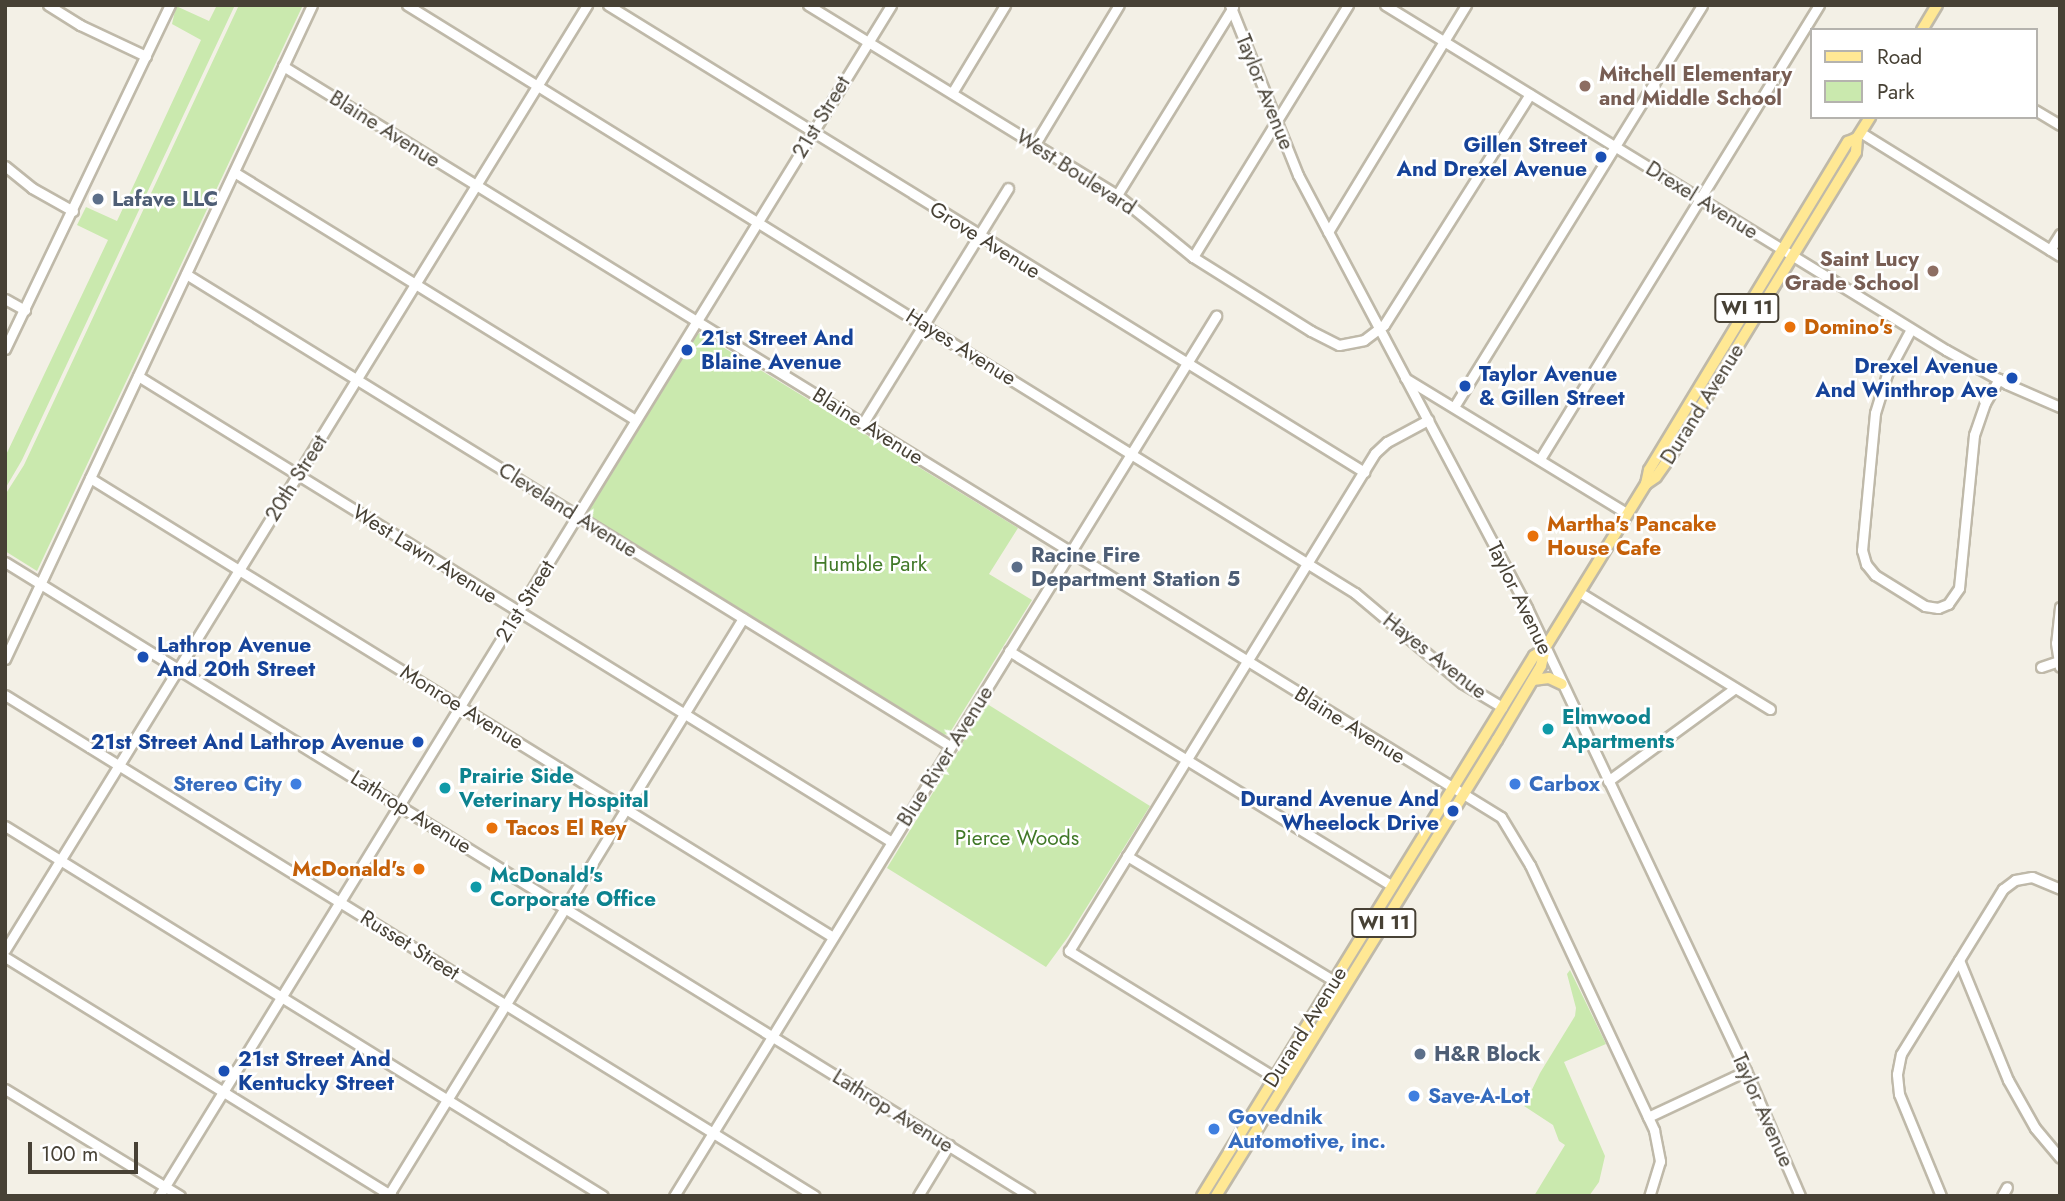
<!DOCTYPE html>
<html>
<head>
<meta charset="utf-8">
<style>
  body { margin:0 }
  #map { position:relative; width:2065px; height:1201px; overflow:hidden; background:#f3f0e6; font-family:Jost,sans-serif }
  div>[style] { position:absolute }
  .green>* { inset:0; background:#cae9ae }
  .roads { filter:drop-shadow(2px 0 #bfb9a9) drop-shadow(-2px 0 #bfb9a9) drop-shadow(0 2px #bfb9a9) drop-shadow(0 -2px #bfb9a9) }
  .minor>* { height:9px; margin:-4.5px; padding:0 4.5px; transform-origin:4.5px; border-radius:4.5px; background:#fff }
  .major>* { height:10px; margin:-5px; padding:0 5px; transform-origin:5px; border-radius:5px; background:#ffe894 }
  .dots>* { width:19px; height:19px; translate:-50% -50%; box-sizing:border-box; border:4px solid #fff; border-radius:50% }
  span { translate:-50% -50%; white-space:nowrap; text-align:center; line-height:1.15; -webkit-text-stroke:5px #fff; paint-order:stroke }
  .shield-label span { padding:2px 5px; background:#fff; border:2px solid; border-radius:5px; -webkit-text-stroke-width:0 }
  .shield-label { font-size:19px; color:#474135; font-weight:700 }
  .education-label { font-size:21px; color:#785e54; font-weight:700 }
  .left { translate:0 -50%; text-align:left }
  .right { translate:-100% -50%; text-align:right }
  .street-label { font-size:21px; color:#474135 }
  .transit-label { font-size:21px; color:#164399; font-weight:700 }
  .service-label { font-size:21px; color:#4e5e75; font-weight:700 }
  .food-label { font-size:21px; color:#c56008; font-weight:700 }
  .park-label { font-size:21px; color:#417928 }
  .culture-label { font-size:21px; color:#0d838f; font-weight:700 }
  .shop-label { font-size:21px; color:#366cbe; font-weight:700 }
  .frame { position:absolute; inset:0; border:7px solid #474135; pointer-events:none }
  .legend { position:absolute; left:1810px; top:28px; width:228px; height:91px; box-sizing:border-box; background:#fff; border:2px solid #b5b3ae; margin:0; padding:9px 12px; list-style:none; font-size:21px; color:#474135 }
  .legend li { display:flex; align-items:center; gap:14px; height:35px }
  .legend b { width:35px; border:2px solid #b5b3ae }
  .scale { position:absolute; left:28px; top:1142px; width:110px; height:32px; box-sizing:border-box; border:4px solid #474135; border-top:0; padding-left:9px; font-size:21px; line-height:24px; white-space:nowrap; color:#474135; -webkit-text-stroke:5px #fff; paint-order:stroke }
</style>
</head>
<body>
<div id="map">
  <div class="green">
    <i style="clip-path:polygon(217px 5px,235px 5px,22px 460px,5px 489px,5px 457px,108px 240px,77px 225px,86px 207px,117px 221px,201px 40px,172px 24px,176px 6px,209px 21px)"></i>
    <i style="clip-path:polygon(239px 5px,303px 5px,37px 571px,5px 551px,5px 495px,24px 465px)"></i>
    <i style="clip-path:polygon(700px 333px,1018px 528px,989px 574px,1032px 600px,949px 734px,942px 735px,588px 516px,586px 511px,696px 335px)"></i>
    <i style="clip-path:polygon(984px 702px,1150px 806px,1068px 937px,1046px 967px,887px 868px,959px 750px)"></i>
    <i style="clip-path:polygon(1570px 970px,1606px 1044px,1564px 1062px,1605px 1156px,1599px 1182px,1589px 1196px,1534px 1196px,1565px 1145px,1559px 1141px,1553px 1125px,1524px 1106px,1540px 1073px,1575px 1016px,1576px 1008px,1567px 974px)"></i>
  </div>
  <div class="roads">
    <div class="minor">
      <i style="left:48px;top:5px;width:38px;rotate:32deg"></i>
      <i style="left:80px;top:25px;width:73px;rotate:25.2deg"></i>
      <i style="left:407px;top:5px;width:1116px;rotate:31.81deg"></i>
      <i style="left:1355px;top:593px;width:140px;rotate:40.1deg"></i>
      <i style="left:1462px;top:683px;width:47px;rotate:31deg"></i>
      <i style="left:608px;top:5px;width:889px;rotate:31.7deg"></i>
      <i style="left:808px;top:5px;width:363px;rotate:31.6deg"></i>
      <i style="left:1117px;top:195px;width:98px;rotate:39.2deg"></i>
      <i style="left:1193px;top:257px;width:139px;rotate:32.1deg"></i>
      <i style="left:1311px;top:331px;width:31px;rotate:27deg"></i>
      <i style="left:1339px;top:345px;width:25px;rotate:-11deg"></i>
      <i style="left:1364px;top:340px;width:25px;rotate:-37deg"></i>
      <i style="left:1384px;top:325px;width:273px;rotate:-57.7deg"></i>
      <i style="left:1230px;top:5px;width:183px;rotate:68.2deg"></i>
      <i style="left:1298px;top:175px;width:490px;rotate:62.1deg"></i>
      <i style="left:1527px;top:608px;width:512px;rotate:64.69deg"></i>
      <i style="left:1746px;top:1071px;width:136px;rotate:66.6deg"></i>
      <i style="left:1385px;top:5px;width:659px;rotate:31.59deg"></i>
      <i style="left:1946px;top:350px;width:70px;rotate:29.1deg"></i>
      <i style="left:2007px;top:384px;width:58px;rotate:23.5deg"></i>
      <i style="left:283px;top:66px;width:1431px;rotate:31.66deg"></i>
      <i style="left:1501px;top:817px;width:56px;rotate:58.9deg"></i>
      <i style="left:1530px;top:865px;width:293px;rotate:64.9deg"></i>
      <i style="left:1654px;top:1130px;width:32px;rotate:79deg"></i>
      <i style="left:1660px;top:1161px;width:37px;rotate:107deg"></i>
      <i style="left:952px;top:93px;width:103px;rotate:-58.9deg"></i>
      <i style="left:2035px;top:110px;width:29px;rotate:31deg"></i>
      <i style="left:1860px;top:132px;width:235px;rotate:31.8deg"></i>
      <i style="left:1035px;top:144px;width:162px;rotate:-58.9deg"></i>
      <i style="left:5px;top:166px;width:35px;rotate:39deg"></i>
      <i style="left:32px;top:188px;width:47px;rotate:29.3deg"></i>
      <i style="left:234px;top:172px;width:472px;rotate:31.7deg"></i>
      <i style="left:1117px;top:195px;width:221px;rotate:-58.3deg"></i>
      <i style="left:1328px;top:232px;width:266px;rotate:-58.7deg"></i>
      <i style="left:2050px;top:250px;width:19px;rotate:-58deg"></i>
      <i style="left:1193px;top:257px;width:296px;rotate:-58.4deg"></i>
      <i style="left:186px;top:274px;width:898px;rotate:31.71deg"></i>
      <i style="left:5px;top:299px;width:23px;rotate:29deg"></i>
      <i style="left:1911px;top:329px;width:51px;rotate:118.1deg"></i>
      <i style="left:1887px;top:374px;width:41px;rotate:107.1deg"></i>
      <i style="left:1875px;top:413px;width:138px;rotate:95.4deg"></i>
      <i style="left:1862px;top:550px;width:15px;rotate:74deg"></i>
      <i style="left:1866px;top:564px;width:14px;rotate:51deg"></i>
      <i style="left:1875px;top:575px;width:59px;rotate:31.8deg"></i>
      <i style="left:1925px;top:606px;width:13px;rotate:9deg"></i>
      <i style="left:1938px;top:608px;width:11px;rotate:-22deg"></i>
      <i style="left:1948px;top:604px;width:19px;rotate:-55deg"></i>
      <i style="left:1959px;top:588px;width:154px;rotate:-84.4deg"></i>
      <i style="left:1974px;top:435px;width:34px;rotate:-71deg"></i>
      <i style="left:1985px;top:403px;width:28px;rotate:-60deg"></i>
      <i style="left:5px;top:349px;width:382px;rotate:-64.4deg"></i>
      <i style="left:138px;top:376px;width:886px;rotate:31.72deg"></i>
      <i style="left:1405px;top:378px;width:259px;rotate:31.4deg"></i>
      <i style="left:1454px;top:407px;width:472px;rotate:-58.3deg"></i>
      <i style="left:863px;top:423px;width:276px;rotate:-58.3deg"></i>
      <i style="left:1540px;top:459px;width:533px;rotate:-58.43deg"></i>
      <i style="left:90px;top:478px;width:873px;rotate:31.71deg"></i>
      <i style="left:5px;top:562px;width:1205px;rotate:31.74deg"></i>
      <i style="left:1579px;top:592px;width:224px;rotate:31.5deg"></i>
      <i style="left:2060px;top:607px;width:36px;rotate:96deg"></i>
      <i style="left:2056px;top:643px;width:24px;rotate:81deg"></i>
      <i style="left:1009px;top:651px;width:449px;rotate:31.5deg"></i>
      <i style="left:5px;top:659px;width:722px;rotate:-64.85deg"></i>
      <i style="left:2041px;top:667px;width:18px;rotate:-19deg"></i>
      <i style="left:5px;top:695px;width:952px;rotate:31.74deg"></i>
      <i style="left:1608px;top:781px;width:157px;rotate:-36.2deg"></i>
      <i style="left:5px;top:826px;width:703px;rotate:31.75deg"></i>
      <i style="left:1127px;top:856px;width:242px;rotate:31.1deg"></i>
      <i style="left:5px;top:950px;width:1110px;rotate:-58.37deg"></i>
      <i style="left:5px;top:957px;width:455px;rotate:31.7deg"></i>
      <i style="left:1959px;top:960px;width:130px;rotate:67.8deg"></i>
      <i style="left:2008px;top:1080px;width:55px;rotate:60.6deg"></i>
      <i style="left:2035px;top:1128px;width:39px;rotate:50deg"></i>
      <i style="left:1274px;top:1077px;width:241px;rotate:-148.4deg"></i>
      <i style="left:1069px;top:951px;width:584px;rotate:-58.43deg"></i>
      <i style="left:1375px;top:453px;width:16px;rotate:-43deg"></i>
      <i style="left:1387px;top:442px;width:47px;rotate:-28.2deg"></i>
      <i style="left:5px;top:1089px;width:205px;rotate:31.4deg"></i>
      <i style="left:1648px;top:1117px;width:108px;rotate:-25.1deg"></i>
      <i style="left:159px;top:1196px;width:1398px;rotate:-58.42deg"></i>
      <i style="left:388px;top:1196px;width:678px;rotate:-58.44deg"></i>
      <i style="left:674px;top:1196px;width:1034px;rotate:-58.37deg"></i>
      <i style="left:918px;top:1196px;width:60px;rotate:-58.7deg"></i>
      <i style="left:1941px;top:1196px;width:110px;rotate:-112.4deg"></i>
      <i style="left:1899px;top:1094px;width:20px;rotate:-96deg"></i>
      <i style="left:1897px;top:1074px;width:20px;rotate:-79deg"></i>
      <i style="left:1901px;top:1054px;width:194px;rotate:-58.3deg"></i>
      <i style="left:2003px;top:889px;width:15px;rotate:-37deg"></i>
      <i style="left:2015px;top:880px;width:17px;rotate:-10deg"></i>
      <i style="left:2032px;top:877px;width:30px;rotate:23deg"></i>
      <i style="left:2002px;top:1196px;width:10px;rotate:-61deg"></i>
    </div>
    <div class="major">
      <i style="left:1922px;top:30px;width:29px;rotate:-59deg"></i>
      <i style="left:1646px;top:484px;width:14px;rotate:-78deg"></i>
      <i style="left:1649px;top:470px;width:384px;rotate:-58.8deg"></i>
      <i style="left:1848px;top:142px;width:10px;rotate:-24deg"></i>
      <i style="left:1857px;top:138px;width:25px;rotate:-58deg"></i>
      <i style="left:1533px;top:680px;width:16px;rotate:-7deg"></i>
      <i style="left:1549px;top:678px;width:14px;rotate:25deg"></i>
      <i style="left:1202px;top:1196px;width:634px;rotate:-58.42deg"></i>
      <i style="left:1534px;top:656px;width:14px;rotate:-36deg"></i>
      <i style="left:1545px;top:648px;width:193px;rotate:-58.4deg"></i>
      <i style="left:1646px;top:484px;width:12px;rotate:-35deg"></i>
      <i style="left:1656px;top:477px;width:24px;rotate:-55deg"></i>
      <i style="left:1670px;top:457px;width:357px;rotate:-58.6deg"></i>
      <i style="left:1856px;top:152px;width:14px;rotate:-86deg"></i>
      <i style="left:1216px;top:1196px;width:536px;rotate:-58.36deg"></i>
      <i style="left:1497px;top:740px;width:86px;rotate:-59.3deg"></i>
      <i style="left:1541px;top:666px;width:18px;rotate:-77deg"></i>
    </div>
  </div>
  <div class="dots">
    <i style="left:1585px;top:86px;background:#8d6e63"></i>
    <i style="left:1601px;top:157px;background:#1a4fb4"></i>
    <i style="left:98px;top:199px;background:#5c6f8a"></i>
    <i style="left:1933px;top:271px;background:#8d6e63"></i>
    <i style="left:1790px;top:327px;background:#e8710a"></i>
    <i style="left:687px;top:350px;background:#1a4fb4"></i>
    <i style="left:2012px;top:378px;background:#1a4fb4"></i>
    <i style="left:1465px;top:386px;background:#1a4fb4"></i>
    <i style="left:1533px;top:536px;background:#e8710a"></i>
    <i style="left:1017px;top:567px;background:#5c6f8a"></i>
    <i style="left:143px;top:657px;background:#1a4fb4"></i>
    <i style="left:1548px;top:729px;background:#0f9aa8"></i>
    <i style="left:418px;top:742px;background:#1a4fb4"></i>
    <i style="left:296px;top:784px;background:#3f7fe0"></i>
    <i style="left:1515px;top:784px;background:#3f7fe0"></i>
    <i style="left:445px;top:788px;background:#0f9aa8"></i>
    <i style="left:1453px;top:811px;background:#1a4fb4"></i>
    <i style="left:492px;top:828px;background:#e8710a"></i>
    <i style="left:419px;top:869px;background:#e8710a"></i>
    <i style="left:476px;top:887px;background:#0f9aa8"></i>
    <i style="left:1420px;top:1054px;background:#5c6f8a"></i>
    <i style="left:224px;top:1071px;background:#1a4fb4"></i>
    <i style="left:1414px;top:1096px;background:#3f7fe0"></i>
    <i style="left:1214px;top:1129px;background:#3f7fe0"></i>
  </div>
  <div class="shield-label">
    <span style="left:1747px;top:308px">WI 11</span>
    <span style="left:1384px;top:923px">WI 11</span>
  </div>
  <div class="education-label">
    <span class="left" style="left:1599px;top:86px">Mitchell Elementary<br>and Middle School</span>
    <span class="right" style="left:1919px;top:271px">Saint Lucy<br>Grade School</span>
  </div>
  <div class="street-label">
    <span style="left:1265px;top:92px;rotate:68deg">Taylor Avenue</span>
    <span style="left:821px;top:117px;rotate:-59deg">21st Street</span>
    <span style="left:385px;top:129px;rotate:32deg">Blaine Avenue</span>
    <span style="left:1076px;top:172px;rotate:33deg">West Boulevard</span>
    <span style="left:1702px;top:200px;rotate:32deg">Drexel Avenue</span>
    <span style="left:985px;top:240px;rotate:32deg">Grove Avenue</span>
    <span style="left:961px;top:347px;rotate:32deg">Hayes Avenue</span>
    <span style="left:1702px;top:404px;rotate:-58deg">Durand Avenue</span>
    <span style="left:868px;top:426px;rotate:32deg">Blaine Avenue</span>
    <span style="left:296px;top:478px;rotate:-58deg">20th Street</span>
    <span style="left:568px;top:510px;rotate:32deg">Cleveland Avenue</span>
    <span style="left:425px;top:554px;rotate:32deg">West Lawn Avenue</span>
    <span style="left:1520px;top:598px;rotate:64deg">Taylor Avenue</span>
    <span style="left:525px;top:601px;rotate:-58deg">21st Street</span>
    <span style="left:1435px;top:656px;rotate:38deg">Hayes Avenue</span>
    <span style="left:462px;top:707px;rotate:32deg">Monroe Avenue</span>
    <span style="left:1350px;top:725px;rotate:32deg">Blaine Avenue</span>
    <span style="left:945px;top:756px;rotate:-58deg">Blue River Avenue</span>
    <span style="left:411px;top:812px;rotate:32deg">Lathrop Avenue</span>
    <span style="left:410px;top:945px;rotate:32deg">Russet Street</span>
    <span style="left:1305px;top:1027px;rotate:-58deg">Durand Avenue</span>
    <span style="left:1763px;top:1110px;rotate:66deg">Taylor Avenue</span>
    <span style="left:893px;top:1111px;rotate:32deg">Lathrop Avenue</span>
  </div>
  <div class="transit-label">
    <span class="right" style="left:1587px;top:157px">Gillen Street<br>And Drexel Avenue</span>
    <span class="left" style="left:701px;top:350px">21st Street And<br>Blaine Avenue</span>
    <span class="right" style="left:1998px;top:378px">Drexel Avenue<br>And Winthrop Ave</span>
    <span class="left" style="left:1479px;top:386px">Taylor Avenue<br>&amp; Gillen Street</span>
    <span class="left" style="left:157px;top:657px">Lathrop Avenue<br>And 20th Street</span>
    <span class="right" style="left:404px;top:742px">21st Street And Lathrop Avenue</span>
    <span class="right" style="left:1439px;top:811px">Durand Avenue And<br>Wheelock Drive</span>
    <span class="left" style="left:238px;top:1071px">21st Street And<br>Kentucky Street</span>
  </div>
  <div class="service-label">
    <span class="left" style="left:112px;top:199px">Lafave LLC</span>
    <span class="left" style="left:1031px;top:567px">Racine Fire<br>Department Station 5</span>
    <span class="left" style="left:1434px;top:1054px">H&amp;R Block</span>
  </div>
  <div class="food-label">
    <span class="left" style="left:1804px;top:327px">Domino's</span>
    <span class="left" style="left:1547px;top:536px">Martha's Pancake<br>House Cafe</span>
    <span class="left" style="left:506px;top:828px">Tacos El Rey</span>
    <span class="right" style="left:405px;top:869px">McDonald's</span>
  </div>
  <div class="park-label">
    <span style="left:870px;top:564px">Humble Park</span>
    <span style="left:1017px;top:838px">Pierce Woods</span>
  </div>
  <div class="culture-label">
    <span class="left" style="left:1562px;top:729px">Elmwood<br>Apartments</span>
    <span class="left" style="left:459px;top:788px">Prairie Side<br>Veterinary Hospital</span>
    <span class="left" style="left:490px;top:887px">McDonald's<br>Corporate Office</span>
  </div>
  <div class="shop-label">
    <span class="right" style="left:282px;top:784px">Stereo City</span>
    <span class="left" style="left:1529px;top:784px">Carbox</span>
    <span class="left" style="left:1428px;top:1096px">Save-A-Lot</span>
    <span class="left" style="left:1228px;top:1129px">Govednik<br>Automotive, inc.</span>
  </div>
  <div class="frame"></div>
  <ul class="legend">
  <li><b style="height:9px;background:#ffe894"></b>Road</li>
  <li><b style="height:19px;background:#cae9ae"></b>Park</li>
  </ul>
  <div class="scale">100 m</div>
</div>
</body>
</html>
